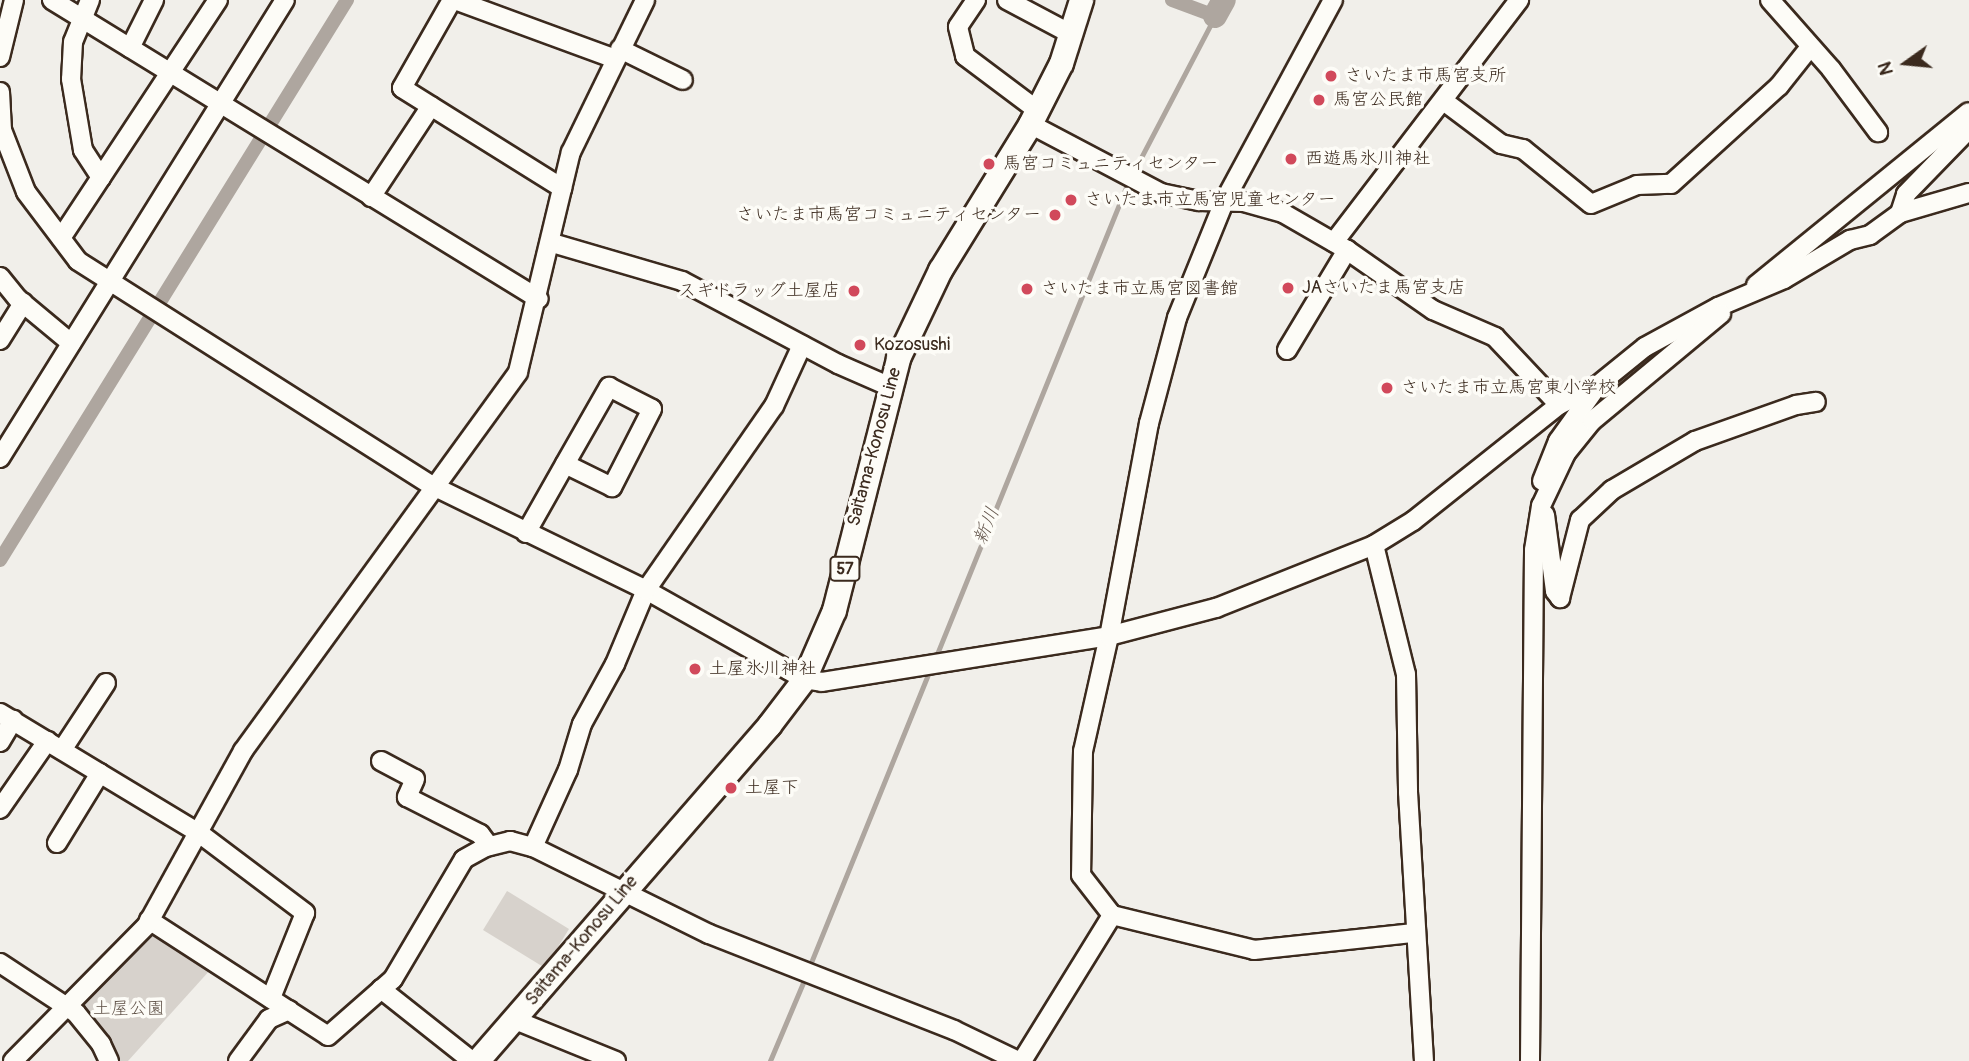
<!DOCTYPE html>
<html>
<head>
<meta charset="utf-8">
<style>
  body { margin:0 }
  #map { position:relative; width:1969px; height:1061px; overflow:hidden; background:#f1efea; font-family:Pangolin,"Klee One",sans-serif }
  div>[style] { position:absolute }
  .green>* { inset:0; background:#d7d2cc }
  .stream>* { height:4.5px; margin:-2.25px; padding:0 2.25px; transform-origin:2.25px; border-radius:2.25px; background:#aea69f }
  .canal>* { height:14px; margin:-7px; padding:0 7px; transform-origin:7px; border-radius:7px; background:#aea69f }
  .river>* { height:24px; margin:-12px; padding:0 12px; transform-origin:12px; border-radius:12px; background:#aea69f }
  .roads { filter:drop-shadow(2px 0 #3b2a1e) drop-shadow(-2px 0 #3b2a1e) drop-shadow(0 2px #3b2a1e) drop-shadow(0 -2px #3b2a1e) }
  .minor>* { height:18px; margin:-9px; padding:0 9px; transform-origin:9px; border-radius:9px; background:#fdfcf7 }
  .major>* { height:23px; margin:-11.5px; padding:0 11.5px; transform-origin:11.5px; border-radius:11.5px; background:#fdfcf7 }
  .dots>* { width:19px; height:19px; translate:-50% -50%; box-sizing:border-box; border:4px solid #fdfcf7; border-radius:50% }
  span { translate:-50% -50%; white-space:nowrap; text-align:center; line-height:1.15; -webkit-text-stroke:7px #fdfcf7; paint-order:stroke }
  .shield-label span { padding:2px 5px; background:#fdfcf7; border:2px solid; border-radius:5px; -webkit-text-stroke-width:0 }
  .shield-label { font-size:16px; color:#3b2a1e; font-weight:700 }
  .poi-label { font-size:18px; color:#3b2a1e }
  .left { translate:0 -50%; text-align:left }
  .right { translate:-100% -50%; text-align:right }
  .street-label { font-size:18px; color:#3b2a1e }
  .park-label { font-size:18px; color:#62544a }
  .water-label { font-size:19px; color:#63554b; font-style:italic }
  .north { position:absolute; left:1871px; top:28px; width:70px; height:70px; -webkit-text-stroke:5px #fdfcf7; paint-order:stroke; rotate:255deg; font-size:19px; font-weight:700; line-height:28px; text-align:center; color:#3b2a1e }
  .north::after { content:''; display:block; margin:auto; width:24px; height:32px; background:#3b2a1e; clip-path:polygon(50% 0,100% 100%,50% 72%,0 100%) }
</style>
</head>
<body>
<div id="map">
  <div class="green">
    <i style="clip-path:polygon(507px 891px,569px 929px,545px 968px,483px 930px)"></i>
    <i style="clip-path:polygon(156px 929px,211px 969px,128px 1061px,114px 1061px,79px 1006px)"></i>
  </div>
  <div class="stream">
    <i style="left:1133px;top:173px;width:177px;rotate:-62.4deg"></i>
    <i style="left:935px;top:659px;width:517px;rotate:-67.95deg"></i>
    <i style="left:808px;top:970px;width:324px;rotate:-67.9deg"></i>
    <i style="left:770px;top:1061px;width:90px;rotate:-67.1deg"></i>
  </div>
  <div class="canal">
    <i style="left:1172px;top:0;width:46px;rotate:20.4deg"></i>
    <i style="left:0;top:560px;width:659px;rotate:-58.22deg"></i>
  </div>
  <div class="river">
    <i style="left:1215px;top:16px;width:18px;rotate:-61deg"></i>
  </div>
  <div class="roads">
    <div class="minor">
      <i style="left:52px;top:0;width:571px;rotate:31.55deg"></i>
      <i style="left:90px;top:0;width:45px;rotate:112deg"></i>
      <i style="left:73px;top:42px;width:37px;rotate:93deg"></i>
      <i style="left:71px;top:79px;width:72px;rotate:80.4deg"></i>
      <i style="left:83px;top:150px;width:33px;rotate:57deg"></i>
      <i style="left:452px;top:0;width:101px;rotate:119.6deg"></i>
      <i style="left:402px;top:88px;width:189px;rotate:32deg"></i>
      <i style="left:455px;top:0;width:171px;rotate:20.2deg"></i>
      <i style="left:976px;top:0;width:32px;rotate:124deg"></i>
      <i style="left:958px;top:27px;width:30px;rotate:76deg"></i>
      <i style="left:965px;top:56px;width:90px;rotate:36.9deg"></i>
      <i style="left:1007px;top:0;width:72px;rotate:28deg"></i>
      <i style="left:1333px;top:0;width:230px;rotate:118.4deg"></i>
      <i style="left:1224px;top:202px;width:125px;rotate:112.1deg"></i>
      <i style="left:1177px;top:318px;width:109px;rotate:104.9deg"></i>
      <i style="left:1149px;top:423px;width:217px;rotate:100.6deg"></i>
      <i style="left:1109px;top:636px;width:118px;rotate:102.7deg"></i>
      <i style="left:1083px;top:751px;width:124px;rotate:90.9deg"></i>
      <i style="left:1081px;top:875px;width:51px;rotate:52.2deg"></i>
      <i style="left:1112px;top:915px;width:146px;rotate:13.8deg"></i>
      <i style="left:1254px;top:950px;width:161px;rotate:-6.1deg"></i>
      <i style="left:1770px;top:0;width:92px;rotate:48.5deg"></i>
      <i style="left:1831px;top:69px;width:79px;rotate:53.3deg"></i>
      <i style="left:130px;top:48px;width:54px;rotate:-63.4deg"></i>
      <i style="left:620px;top:49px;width:70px;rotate:26.2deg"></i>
      <i style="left:0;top:57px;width:59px;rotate:-76.2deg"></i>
      <i style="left:0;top:92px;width:38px;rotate:87deg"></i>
      <i style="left:2px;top:130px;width:66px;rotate:68.8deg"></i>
      <i style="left:26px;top:192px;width:86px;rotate:53deg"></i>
      <i style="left:78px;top:261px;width:420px;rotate:32.4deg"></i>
      <i style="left:433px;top:486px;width:237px;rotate:26deg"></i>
      <i style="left:646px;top:590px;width:181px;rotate:29.4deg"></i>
      <i style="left:804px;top:679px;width:18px;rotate:9deg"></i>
      <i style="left:822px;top:682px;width:291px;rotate:-9.1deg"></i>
      <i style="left:1109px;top:636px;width:111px;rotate:-14.7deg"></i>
      <i style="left:1216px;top:608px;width:170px;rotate:-21.7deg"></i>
      <i style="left:1374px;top:545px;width:46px;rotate:-31.6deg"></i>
      <i style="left:1413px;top:521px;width:186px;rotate:-38.5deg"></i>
      <i style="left:1559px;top:405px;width:44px;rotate:-27.1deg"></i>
      <i style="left:1598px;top:385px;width:60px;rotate:-39deg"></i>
      <i style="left:1645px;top:347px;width:83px;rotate:-28.7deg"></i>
      <i style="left:1718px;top:307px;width:72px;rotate:-23deg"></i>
      <i style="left:1784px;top:279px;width:77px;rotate:-30.6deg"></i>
      <i style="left:1850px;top:240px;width:21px;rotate:-14deg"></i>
      <i style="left:1870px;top:235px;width:37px;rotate:-36deg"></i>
      <i style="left:1900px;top:213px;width:72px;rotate:-16.2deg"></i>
      <i style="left:1445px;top:102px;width:70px;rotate:36.9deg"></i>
      <i style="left:1501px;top:144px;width:23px;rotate:13deg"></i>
      <i style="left:1523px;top:149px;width:87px;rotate:39deg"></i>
      <i style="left:1591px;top:204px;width:50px;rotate:-22.4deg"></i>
      <i style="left:1637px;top:185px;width:34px;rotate:-2deg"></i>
      <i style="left:1671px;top:184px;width:146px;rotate:-42.2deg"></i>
      <i style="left:1779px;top:86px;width:50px;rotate:-51.5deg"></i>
      <i style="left:1030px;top:124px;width:148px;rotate:27.8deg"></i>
      <i style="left:1161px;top:193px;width:39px;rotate:12deg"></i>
      <i style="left:1199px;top:201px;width:45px;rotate:1.3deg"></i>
      <i style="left:1244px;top:202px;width:41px;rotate:15.8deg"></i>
      <i style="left:1283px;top:213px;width:74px;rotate:30deg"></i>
      <i style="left:1347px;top:250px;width:105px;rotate:34.9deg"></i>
      <i style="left:1433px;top:310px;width:68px;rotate:23.5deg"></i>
      <i style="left:1495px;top:337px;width:93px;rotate:46.7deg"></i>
      <i style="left:371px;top:197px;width:109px;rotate:-56.6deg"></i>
      <i style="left:1900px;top:213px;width:20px;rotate:-72deg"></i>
      <i style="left:1906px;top:194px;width:91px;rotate:-45.9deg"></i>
      <i style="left:61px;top:238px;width:285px;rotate:-56.6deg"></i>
      <i style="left:1334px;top:242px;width:305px;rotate:-52.6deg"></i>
      <i style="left:552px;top:243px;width:135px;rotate:16.3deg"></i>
      <i style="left:682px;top:281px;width:177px;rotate:28deg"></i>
      <i style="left:838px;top:364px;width:55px;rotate:23.7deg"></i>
      <i style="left:0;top:277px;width:28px;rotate:51deg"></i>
      <i style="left:18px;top:299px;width:69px;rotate:39.7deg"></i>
      <i style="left:1756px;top:285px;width:274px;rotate:-39.1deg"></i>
      <i style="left:0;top:340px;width:44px;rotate:-58.1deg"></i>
      <i style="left:1287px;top:350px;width:117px;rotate:-59deg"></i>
      <i style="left:0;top:458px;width:539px;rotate:-58.11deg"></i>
      <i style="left:1542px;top:481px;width:43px;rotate:-68.2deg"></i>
      <i style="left:1558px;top:441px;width:65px;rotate:-54.4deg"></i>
      <i style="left:1545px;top:515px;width:77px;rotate:82.5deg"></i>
      <i style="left:1555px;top:591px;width:9px;rotate:54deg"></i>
      <i style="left:1560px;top:598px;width:81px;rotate:-75.6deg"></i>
      <i style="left:1580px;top:520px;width:44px;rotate:-43.2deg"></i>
      <i style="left:1612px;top:490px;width:96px;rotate:-30.6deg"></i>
      <i style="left:1695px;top:441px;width:107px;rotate:-19.6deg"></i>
      <i style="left:1796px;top:405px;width:20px;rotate:-9deg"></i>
      <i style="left:526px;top:533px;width:79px;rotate:-60.5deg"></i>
      <i style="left:565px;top:464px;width:89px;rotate:-60.3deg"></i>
      <i style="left:609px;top:387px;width:48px;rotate:27.1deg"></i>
      <i style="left:652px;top:409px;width:88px;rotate:117.1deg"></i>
      <i style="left:612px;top:487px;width:52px;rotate:-153.9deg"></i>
      <i style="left:1374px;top:545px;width:133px;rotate:76.1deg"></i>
      <i style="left:1406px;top:674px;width:118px;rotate:89deg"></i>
      <i style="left:1408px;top:792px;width:269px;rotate:86.6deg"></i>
      <i style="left:0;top:713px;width:232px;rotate:31.1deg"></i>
      <i style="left:199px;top:833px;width:133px;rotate:37deg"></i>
      <i style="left:305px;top:913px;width:92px;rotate:111.8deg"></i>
      <i style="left:0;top:742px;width:26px;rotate:-59deg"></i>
      <i style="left:62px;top:750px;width:80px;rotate:-56.7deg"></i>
      <i style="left:381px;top:761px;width:38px;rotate:28deg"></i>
      <i style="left:415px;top:779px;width:20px;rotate:114deg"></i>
      <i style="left:407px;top:797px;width:82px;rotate:26.9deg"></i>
      <i style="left:480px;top:834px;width:15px;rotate:53deg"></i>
      <i style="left:0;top:809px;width:83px;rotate:-55.3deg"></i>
      <i style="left:57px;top:843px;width:82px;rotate:-58.4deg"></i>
      <i style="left:533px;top:847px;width:85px;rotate:-65.6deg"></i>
      <i style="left:568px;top:770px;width:48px;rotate:-73.1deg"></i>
      <i style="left:582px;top:724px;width:68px;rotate:-61.2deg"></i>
      <i style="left:615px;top:664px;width:80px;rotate:-67.3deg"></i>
      <i style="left:646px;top:590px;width:224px;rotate:-55.2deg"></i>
      <i style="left:774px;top:406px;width:67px;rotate:-65.3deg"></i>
      <i style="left:149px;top:920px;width:213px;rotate:32.9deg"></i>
      <i style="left:328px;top:1036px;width:86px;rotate:-41.2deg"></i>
      <i style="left:393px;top:979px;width:139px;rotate:-59.4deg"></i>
      <i style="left:464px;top:859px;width:25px;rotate:-29deg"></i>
      <i style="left:486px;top:847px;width:25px;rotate:-14deg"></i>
      <i style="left:510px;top:841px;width:24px;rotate:15deg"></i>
      <i style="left:533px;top:847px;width:196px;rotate:26.3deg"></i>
      <i style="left:709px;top:934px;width:263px;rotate:21.4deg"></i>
      <i style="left:954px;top:1030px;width:71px;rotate:25.8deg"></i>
      <i style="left:0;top:963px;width:91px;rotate:33.3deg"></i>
      <i style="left:76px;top:1013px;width:40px;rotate:51deg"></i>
      <i style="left:101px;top:1044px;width:19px;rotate:65deg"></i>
      <i style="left:381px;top:989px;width:116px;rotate:38.4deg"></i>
      <i style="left:515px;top:1020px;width:109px;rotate:22.1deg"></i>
      <i style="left:13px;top:1061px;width:191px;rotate:-45.4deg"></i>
      <i style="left:147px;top:925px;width:199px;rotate:-61.1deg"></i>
      <i style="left:243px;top:751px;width:468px;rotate:-54deg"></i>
      <i style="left:518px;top:372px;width:226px;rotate:-76.5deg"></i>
      <i style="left:571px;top:152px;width:169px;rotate:-64deg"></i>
      <i style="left:238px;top:1061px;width:52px;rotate:-53.6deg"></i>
      <i style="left:269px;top:1019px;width:22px;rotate:-24deg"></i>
      <i style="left:1022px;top:1061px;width:172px;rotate:-58.3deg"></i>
      <i style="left:1530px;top:1061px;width:511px;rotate:-89.55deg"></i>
      <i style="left:1534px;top:550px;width:45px;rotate:-81deg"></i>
      <i style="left:1541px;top:506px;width:59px;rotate:-64.7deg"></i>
      <i style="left:1566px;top:453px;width:41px;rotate:-50.9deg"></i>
      <i style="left:1592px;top:421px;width:168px;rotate:-39.7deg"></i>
    </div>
    <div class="major">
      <i style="left:477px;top:1061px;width:445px;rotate:-49deg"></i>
      <i style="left:769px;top:725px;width:58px;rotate:-52.7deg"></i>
      <i style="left:804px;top:679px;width:75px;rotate:-66.5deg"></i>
      <i style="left:834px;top:610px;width:260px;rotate:-75.7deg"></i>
      <i style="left:898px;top:358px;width:98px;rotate:-64.5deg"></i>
      <i style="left:940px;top:270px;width:172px;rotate:-58.3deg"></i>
      <i style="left:1030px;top:124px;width:68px;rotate:-63.1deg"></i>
      <i style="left:1061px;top:63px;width:66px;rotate:-72.4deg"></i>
    </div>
  </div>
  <div class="dots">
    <i style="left:1331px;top:76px;background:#d1495b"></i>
    <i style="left:1319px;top:100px;background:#d1495b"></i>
    <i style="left:1291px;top:159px;background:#d1495b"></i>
    <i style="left:989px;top:164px;background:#d1495b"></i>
    <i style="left:1071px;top:200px;background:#d1495b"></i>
    <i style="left:1055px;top:215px;background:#d1495b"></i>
    <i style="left:1288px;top:288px;background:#d1495b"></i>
    <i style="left:1027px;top:289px;background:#d1495b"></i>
    <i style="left:854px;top:291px;background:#d1495b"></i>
    <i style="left:860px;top:345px;background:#d1495b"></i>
    <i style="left:1387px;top:388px;background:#d1495b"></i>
    <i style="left:695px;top:669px;background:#d1495b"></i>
    <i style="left:731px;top:788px;background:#d1495b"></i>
  </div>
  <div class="shield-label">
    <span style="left:845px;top:569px">57</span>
  </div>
  <div class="poi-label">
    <span class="left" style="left:1345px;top:76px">さいたま市馬宮支所</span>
    <span class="left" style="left:1333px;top:100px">馬宮公民館</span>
    <span class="left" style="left:1305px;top:159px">西遊馬氷川神社</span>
    <span class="left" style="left:1003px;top:164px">馬宮コミュニティセンター</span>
    <span class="left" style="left:1085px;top:200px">さいたま市立馬宮児童センター</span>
    <span class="right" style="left:1041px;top:215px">さいたま市馬宮コミュニティセンター</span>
    <span class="left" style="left:1302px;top:288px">JAさいたま馬宮支店</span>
    <span class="left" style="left:1041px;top:289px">さいたま市立馬宮図書館</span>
    <span class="right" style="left:840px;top:291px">スギドラッグ土屋店</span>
    <span class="left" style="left:874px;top:345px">Kozosushi</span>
    <span class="left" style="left:1401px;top:388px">さいたま市立馬宮東小学校</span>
    <span class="left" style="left:709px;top:669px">土屋氷川神社</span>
    <span class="left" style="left:745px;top:788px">土屋下</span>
  </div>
  <div class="street-label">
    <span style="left:875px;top:447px;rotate:-75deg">Saitama-Konosu Line</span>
    <span style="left:582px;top:941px;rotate:-50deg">Saitama-Konosu Line</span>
  </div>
  <div class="park-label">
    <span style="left:129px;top:1009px">土屋公園</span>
  </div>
  <div class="water-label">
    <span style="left:987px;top:526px;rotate:-68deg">新川</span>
  </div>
  <div class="north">N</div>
</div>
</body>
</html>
